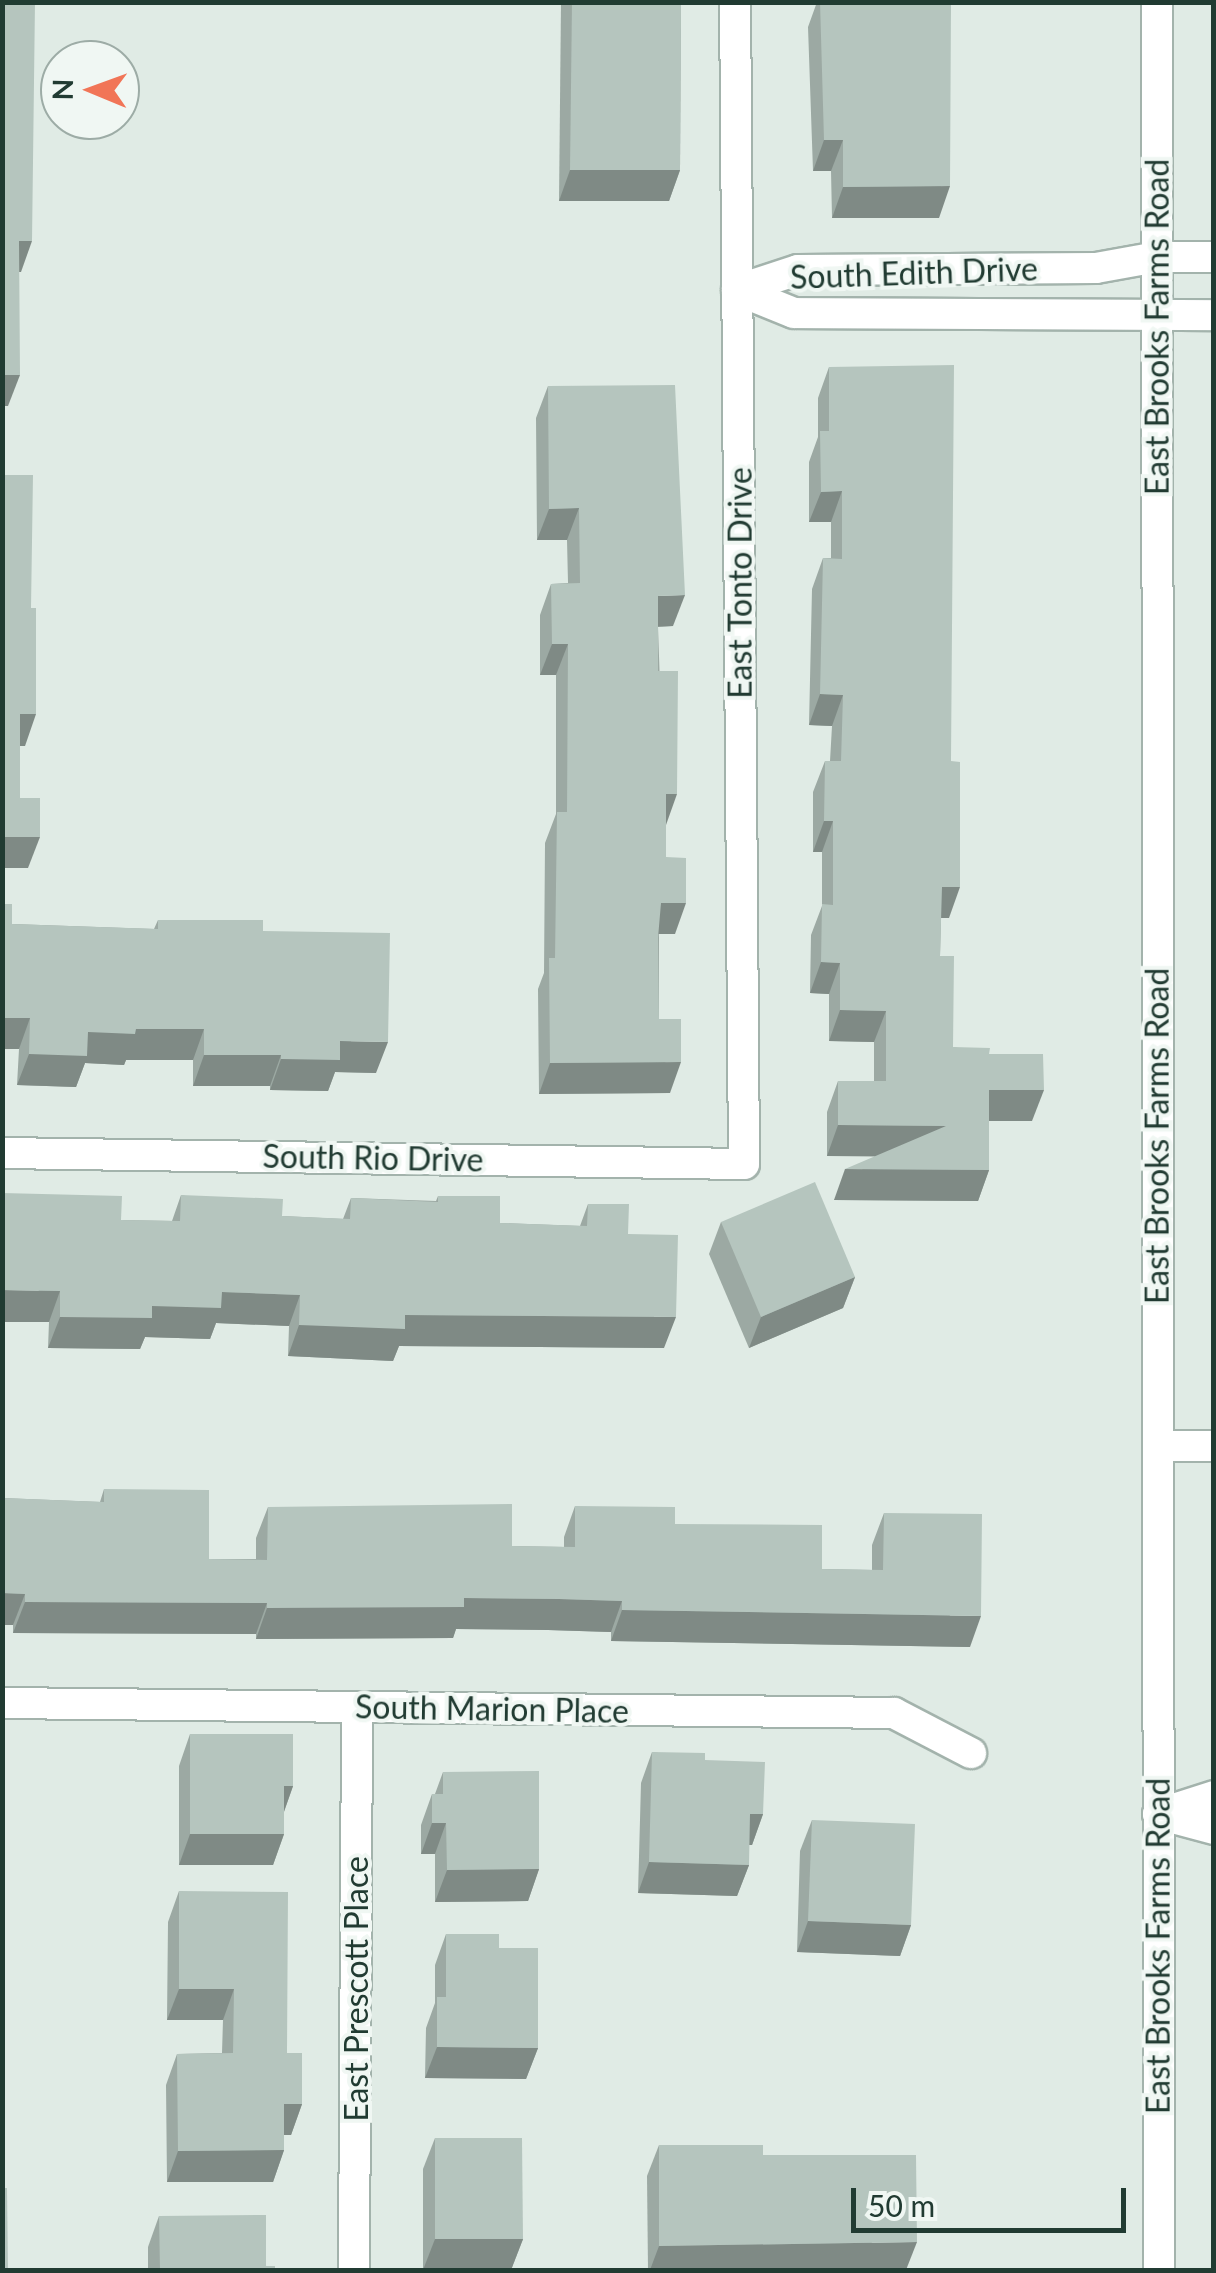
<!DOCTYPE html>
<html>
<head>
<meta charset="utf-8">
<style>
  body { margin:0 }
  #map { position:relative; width:1216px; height:2273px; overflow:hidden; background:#e0ebe5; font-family:Lato,sans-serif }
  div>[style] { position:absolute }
  .roads { filter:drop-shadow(2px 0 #a3b3ac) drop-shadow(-2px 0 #a3b3ac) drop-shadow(0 2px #a3b3ac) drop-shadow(0 -2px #a3b3ac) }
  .minor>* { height:30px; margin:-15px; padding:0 15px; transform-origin:15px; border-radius:15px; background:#fff }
  .wall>* { inset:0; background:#9ca9a3 }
  .shaded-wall>* { inset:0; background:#7f8a85 }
  .building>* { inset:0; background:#b5c5be }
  span { translate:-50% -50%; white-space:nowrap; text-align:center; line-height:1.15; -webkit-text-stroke:8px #f0f7f3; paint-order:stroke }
  .street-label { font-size:32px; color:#213b32 }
  .frame { position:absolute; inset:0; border:5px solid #213b32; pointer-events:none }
  .north { position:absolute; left:40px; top:40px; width:100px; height:100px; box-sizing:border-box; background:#f0f7f3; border:2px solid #9daca6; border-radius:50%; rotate:271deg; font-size:28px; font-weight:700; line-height:40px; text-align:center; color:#213b32 }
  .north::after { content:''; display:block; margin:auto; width:35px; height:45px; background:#f17557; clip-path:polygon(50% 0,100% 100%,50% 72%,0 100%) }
  .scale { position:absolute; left:851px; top:2188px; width:275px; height:45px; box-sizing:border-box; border:5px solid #213b32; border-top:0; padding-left:12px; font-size:30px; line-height:35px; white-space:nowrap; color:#213b32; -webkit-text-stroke:8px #f0f7f3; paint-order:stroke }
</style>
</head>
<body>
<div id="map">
  <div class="roads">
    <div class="minor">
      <i style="left:1157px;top:2px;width:2268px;rotate:89.95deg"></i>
      <i style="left:737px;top:290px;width:61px;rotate:22deg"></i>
      <i style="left:794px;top:313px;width:420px;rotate:0.3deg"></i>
      <i style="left:737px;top:290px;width:64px;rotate:-18.2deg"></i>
      <i style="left:798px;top:270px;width:298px;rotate:-0.4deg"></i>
      <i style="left:1096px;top:268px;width:62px;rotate:-10.2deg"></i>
      <i style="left:1157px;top:257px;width:57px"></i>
      <i style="left:2px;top:1153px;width:742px;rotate:0.85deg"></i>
      <i style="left:744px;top:1164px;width:1162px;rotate:-90.44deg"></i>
      <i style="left:1158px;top:1446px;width:56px"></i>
      <i style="left:2px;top:1703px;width:892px;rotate:0.64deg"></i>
      <i style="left:894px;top:1713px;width:87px;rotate:27.5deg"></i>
      <i style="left:1158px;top:1814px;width:59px;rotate:-17.8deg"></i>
      <i style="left:1158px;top:1814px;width:58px;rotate:15deg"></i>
      <i style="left:354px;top:2270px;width:562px;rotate:-89.69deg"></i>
    </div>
  </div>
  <div class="wall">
    <i style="clip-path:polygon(561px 2px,681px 2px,680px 170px,669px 201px,559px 201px)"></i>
    <i style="clip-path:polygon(817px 2px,951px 2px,939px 218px,832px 218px,831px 171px,813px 171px,808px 27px)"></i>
    <i style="clip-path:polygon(829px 367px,949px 918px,941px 918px,940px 956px,953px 1047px,989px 1054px,1032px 1121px,989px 1121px,989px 1170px,978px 1201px,834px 1200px,875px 1156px,827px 1156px,827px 1112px,838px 1081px,874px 1081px,874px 1042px,829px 1041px,829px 994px,810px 993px,811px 935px,822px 906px,822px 852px,813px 852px,813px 792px,825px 761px,830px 761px,832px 726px,809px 725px,812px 589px,823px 558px,831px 558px,831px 522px,809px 522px,809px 462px,818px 437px,818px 398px)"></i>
    <i style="clip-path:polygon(548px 386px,673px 626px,658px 627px,666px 857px,675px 934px,659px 934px,659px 1019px,670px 1093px,539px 1094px,538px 989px,544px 973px,545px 843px,556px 814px,556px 675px,540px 675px,540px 615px,551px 584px,568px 583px,567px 540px,537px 540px,536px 418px)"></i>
    <i style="clip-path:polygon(158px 920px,263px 931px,376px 1073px,335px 1072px,328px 1091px,270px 1090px,270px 1086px,193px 1086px,193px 1060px,126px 1060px,124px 1065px,85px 1063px,76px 1087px,17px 1085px,19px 1049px,12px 924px,154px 929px)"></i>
    <i style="clip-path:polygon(181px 1195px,282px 1216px,343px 1219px,351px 1198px,436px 1201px,438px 1196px,500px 1223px,580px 1226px,588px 1204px,628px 1234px,664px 1348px,399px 1346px,393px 1361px,288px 1356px,289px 1326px,216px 1323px,210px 1339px,145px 1337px,140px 1349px,48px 1348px,49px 1322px,2px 1322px,121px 1220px,172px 1221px)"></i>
    <i style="clip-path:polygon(721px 1222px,855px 1277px,843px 1308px,749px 1348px,709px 1254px)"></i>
    <i style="clip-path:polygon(104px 1489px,209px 1559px,256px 1559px,256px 1538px,268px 1507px,512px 1546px,564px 1547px,564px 1537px,575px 1506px,675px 1524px,822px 1569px,872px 1570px,872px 1545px,884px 1513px,970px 1647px,611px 1641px,611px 1632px,548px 1630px,456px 1629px,453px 1638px,256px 1639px,256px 1634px,13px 1633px,13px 1625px,2px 1625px,2px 1498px,100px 1502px)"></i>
    <i style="clip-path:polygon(190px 1734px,293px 1786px,284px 1812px,284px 1834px,273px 1865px,179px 1865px,179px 1766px)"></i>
    <i style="clip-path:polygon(652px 1752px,705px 1760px,763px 1814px,752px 1845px,749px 1845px,749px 1865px,737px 1896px,638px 1893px,641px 1783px)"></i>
    <i style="clip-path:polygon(443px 1772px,539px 1869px,528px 1901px,435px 1902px,435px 1854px,421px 1854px,421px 1825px,432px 1794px,435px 1794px)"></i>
    <i style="clip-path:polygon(812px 1820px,911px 1925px,900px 1956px,797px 1952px,800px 1851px)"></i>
    <i style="clip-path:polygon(179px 1891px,287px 2053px,302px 2104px,291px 2135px,284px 2135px,284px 2150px,273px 2182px,167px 2182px,166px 2085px,177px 2054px,222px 2053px,223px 2020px,167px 2020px,168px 1922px)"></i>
    <i style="clip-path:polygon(446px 1934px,499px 1948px,538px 2048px,526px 2079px,425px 2078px,426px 2028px,435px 2003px,435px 1965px)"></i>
    <i style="clip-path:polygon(435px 2138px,523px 2239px,511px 2270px,423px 2270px,423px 2169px)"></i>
    <i style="clip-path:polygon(659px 2145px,763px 2155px,906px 2270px,648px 2270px,647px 2176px)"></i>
    <i style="clip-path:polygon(159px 2216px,275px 2270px,148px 2270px,148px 2247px)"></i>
  </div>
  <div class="shaded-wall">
    <i style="clip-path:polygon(824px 140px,843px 140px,831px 171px,813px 171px)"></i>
    <i style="clip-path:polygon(570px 170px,680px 170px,669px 201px,559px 201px)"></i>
    <i style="clip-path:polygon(950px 186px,939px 218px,832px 218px,843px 187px)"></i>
    <i style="clip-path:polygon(19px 241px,32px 241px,21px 272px,8px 272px)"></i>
    <i style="clip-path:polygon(2px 375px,20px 375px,8px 406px,2px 406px)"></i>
    <i style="clip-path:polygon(842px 491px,831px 522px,809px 522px,821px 492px)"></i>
    <i style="clip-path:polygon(579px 508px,567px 540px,537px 540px,549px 509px)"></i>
    <i style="clip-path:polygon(685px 595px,673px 626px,646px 627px,658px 596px)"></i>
    <i style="clip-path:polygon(552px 644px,568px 644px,556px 675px,540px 675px)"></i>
    <i style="clip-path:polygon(820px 694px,843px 695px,832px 726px,809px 725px)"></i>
    <i style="clip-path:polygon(20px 714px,36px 714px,25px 746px,9px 746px)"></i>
    <i style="clip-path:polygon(666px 794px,677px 794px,666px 825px)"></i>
    <i style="clip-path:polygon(824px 821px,833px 821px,822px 852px,813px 852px)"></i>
    <i style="clip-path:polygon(2px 837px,40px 837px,28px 868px,2px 868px)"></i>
    <i style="clip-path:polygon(942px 887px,960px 887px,949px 918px,930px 918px)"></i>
    <i style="clip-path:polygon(661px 903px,686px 903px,675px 934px,650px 934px)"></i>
    <i style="clip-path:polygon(821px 962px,840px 963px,829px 994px,810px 993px)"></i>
    <i style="clip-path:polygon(840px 1010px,886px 1011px,874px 1042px,829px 1041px)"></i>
    <i style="clip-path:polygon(2px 1018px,30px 1018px,19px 1049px,2px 1049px)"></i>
    <i style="clip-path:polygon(136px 1029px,204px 1029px,193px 1060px,126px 1060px,124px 1065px,85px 1063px,76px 1087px,17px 1085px,29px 1054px,88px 1032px)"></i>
    <i style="clip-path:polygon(340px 1041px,388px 1042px,376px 1073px,335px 1072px,328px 1091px,270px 1090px,281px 1059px)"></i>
    <i style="clip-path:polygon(204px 1055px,281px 1055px,270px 1086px,193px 1086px)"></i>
    <i style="clip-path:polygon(681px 1062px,670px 1093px,539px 1094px,550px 1063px)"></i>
    <i style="clip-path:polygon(989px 1090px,1044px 1090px,1032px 1121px,978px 1121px)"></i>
    <i style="clip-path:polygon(838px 1125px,946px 1126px,935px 1157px,827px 1156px)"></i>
    <i style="clip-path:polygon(845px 1169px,989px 1170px,978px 1201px,834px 1200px)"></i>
    <i style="clip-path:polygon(855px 1277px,843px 1308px,749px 1348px,761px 1317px)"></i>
    <i style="clip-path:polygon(2px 1290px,60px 1291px,49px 1322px,2px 1322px)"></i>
    <i style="clip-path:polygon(222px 1292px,300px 1295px,289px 1326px,216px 1323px,210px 1339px,145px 1337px,140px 1349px,48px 1348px,60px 1317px,152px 1306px)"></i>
    <i style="clip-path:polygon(405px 1315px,676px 1317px,664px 1348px,399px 1346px,393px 1361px,288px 1356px,299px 1325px)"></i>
    <i style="clip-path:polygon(2px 1593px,25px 1594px,13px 1625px,2px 1625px)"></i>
    <i style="clip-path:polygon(464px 1598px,559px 1599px,622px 1601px,611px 1632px,548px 1630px,456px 1629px,453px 1638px,256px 1639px,267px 1608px)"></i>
    <i style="clip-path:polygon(25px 1602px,267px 1603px,256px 1634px,13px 1633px)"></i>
    <i style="clip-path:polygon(622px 1610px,981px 1616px,970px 1647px,611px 1641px)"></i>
    <i style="clip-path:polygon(284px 1786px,293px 1786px,282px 1817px)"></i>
    <i style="clip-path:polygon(750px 1814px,763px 1814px,752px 1845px,739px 1845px)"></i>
    <i style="clip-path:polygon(432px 1823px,446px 1823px,435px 1854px,421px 1854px)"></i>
    <i style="clip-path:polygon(190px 1834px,284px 1834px,273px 1865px,179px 1865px)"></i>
    <i style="clip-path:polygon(649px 1862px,749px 1865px,737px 1896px,638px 1893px)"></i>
    <i style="clip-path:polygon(539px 1869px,528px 1901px,435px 1902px,447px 1870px)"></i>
    <i style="clip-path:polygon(808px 1921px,911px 1925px,900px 1956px,797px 1952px)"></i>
    <i style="clip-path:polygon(179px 1989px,234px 1989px,223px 2020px,167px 2020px)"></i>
    <i style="clip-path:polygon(437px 2047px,538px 2048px,526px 2079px,425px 2078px)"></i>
    <i style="clip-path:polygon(284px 2104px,302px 2104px,291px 2135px,272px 2135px)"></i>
    <i style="clip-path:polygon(284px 2150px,273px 2182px,167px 2182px,178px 2151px)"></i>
    <i style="clip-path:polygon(435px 2239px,523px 2239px,511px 2270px,423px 2270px)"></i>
    <i style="clip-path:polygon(917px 2242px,906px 2270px,650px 2270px,659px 2246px)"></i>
  </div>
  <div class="building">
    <i style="clip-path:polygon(2px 2px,35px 2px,32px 241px,19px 241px,20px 375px,2px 375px)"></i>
    <i style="clip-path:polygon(572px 2px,681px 2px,680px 170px,570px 170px)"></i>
    <i style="clip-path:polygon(820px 2px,951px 2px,950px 186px,843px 187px,843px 140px,824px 140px)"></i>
    <i style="clip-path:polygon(954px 365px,951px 761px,960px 762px,960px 887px,942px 887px,940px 956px,954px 956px,953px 1047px,990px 1048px,989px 1054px,1043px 1054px,1044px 1090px,989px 1090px,989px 1170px,845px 1169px,946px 1126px,838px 1125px,838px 1081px,886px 1081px,886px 1011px,840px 1010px,840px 963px,821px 962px,822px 904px,833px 905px,833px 821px,824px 821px,825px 761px,841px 761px,843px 695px,820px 694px,823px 558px,842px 559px,842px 491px,821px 492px,820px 431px,829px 431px,829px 367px)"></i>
    <i style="clip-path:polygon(675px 385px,685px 595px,658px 596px,658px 671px,678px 671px,677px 794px,666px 794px,666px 857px,686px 858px,686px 903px,661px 903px,658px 938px,659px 1019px,681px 1019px,681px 1062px,550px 1063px,549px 958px,555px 958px,557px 812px,567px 812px,568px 644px,552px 644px,551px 584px,580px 583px,579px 508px,549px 509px,548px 386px)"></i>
    <i style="clip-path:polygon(2px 475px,33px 475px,31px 608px,36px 608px,36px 714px,20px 714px,20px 798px,40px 798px,40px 837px,2px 837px)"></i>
    <i style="clip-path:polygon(2px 904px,12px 904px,12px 924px,158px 929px,158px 920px,263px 920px,263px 931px,390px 933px,388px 1042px,340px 1041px,340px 1060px,281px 1059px,281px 1055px,204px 1055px,204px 1029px,136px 1029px,135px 1034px,88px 1032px,87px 1056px,29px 1054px,30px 1018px,2px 1018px)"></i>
    <i style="clip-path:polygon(815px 1182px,855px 1277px,761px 1317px,721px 1222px)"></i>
    <i style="clip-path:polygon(2px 1193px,122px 1196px,121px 1220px,180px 1221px,181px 1195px,283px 1199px,282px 1216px,350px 1219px,351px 1198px,438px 1202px,438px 1196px,500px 1196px,500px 1223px,587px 1226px,588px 1204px,629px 1204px,628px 1234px,678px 1235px,676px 1317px,405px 1315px,405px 1329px,299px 1325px,300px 1295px,222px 1292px,221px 1308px,152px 1306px,152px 1318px,60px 1317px,60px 1291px,2px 1290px)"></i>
    <i style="clip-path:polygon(104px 1489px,209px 1490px,209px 1559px,267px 1560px,268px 1507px,512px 1504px,512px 1546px,575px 1547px,575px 1506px,675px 1507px,675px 1524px,822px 1525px,822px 1569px,883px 1570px,884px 1513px,982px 1514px,981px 1616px,622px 1610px,622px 1601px,559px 1599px,464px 1598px,464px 1607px,267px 1608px,267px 1603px,25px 1602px,25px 1594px,2px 1593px,2px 1498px,104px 1502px)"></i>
    <i style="clip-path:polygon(190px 1734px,293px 1734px,293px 1786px,284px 1786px,284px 1834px,190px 1834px)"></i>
    <i style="clip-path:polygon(652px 1752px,705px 1753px,705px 1760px,765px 1762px,763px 1814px,750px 1814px,749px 1865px,649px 1862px)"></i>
    <i style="clip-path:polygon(539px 1771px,539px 1869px,447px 1870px,446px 1823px,432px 1823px,432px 1794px,443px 1794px,443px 1772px)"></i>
    <i style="clip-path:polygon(812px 1820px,915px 1824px,911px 1925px,808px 1921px)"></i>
    <i style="clip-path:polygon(179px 1891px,288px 1892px,287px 2053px,302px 2053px,302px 2104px,284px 2104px,284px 2150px,178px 2151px,177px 2054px,233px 2053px,234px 1989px,179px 1989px)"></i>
    <i style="clip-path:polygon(446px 1934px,499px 1934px,499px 1948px,538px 1948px,538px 2048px,437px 2047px,437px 1997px,446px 1997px)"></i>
    <i style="clip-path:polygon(435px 2138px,522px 2138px,523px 2239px,435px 2239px)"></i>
    <i style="clip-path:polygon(659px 2145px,763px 2145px,763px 2155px,916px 2155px,917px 2242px,659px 2246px)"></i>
    <i style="clip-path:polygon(2px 2188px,7px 2188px,8px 2270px,2px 2270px)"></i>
    <i style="clip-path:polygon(266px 2215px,266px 2266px,275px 2266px,275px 2270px,160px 2270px,159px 2216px)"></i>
  </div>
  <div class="street-label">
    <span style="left:914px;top:273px;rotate:-2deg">South Edith Drive</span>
    <span style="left:1157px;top:327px;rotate:-90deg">East Brooks Farms Road</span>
    <span style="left:740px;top:583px;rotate:-90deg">East Tonto Drive</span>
    <span style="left:1157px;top:1136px;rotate:-90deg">East Brooks Farms Road</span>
    <span style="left:373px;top:1158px;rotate:1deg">South Rio Drive</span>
    <span style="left:492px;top:1709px;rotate:1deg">South Marion Place</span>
    <span style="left:1158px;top:1946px;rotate:-90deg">East Brooks Farms Road</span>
    <span style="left:356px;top:1989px;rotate:-90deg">East Prescott Place</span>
  </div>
  <div class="frame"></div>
  <div class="north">N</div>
  <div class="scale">50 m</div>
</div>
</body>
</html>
